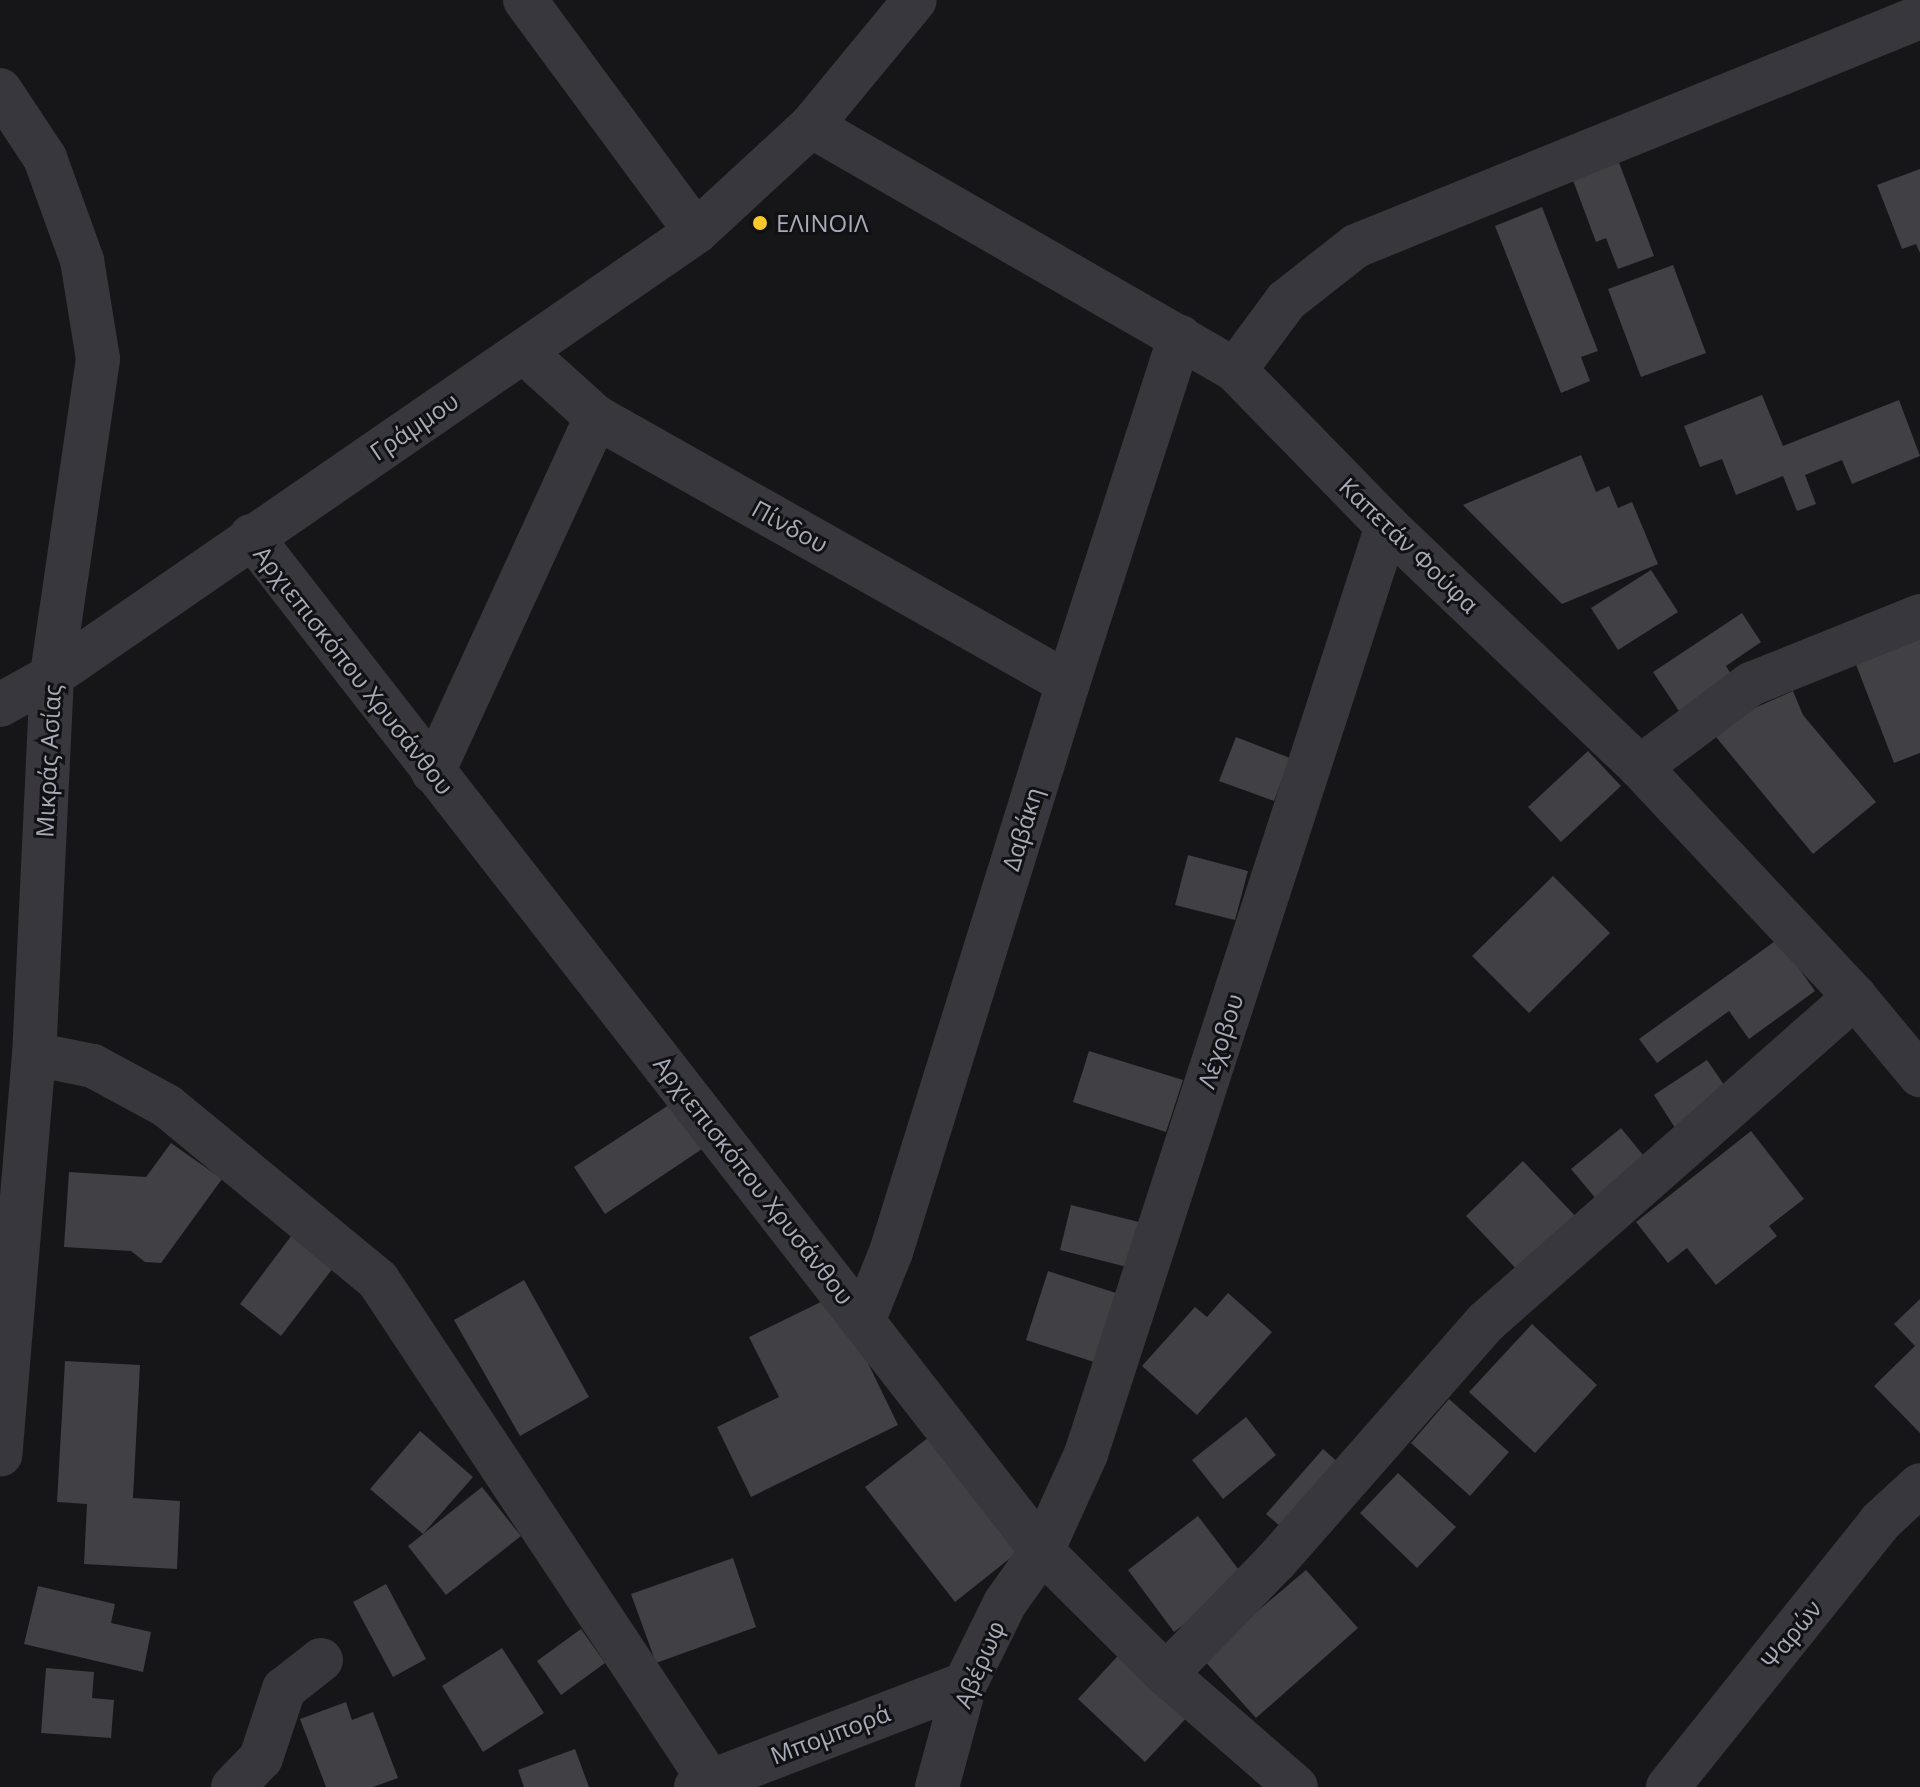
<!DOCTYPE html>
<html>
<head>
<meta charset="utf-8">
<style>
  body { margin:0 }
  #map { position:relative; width:1920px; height:1787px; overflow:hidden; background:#161618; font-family:"Open Sans",sans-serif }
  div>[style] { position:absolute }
  .building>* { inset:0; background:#404045 }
  .minor>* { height:44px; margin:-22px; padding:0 22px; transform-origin:22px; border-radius:22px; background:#37373d }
  .dots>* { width:22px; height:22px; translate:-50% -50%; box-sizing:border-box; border:4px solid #111113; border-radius:50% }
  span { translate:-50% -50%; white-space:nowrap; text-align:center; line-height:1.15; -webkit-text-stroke:6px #111113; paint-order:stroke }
  .poi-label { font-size:24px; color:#a7abb9 }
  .left { translate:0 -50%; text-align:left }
  .street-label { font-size:24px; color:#a7abb9 }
</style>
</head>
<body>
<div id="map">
  <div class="building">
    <i style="clip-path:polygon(1617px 157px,1654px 256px,1618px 269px,1606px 238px,1596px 242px,1571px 175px)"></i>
    <i style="clip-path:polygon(1920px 169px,1920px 253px,1916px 244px,1902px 249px,1877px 185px)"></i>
    <i style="clip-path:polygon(1542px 207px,1598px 351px,1581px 357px,1590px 381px,1561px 393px,1495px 226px)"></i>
    <i style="clip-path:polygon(1673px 265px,1706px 353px,1641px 377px,1608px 289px)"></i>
    <i style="clip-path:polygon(1762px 395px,1783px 446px,1899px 400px,1920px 456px,1852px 484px,1842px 460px,1805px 475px,1816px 504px,1797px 511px,1783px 476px,1736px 495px,1722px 459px,1700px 467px,1684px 426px)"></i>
    <i style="clip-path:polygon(1581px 455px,1596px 492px,1609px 486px,1618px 508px,1632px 502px,1658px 564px,1562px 604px,1463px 505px)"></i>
    <i style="clip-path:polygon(1651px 570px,1678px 612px,1618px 650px,1591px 608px)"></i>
    <i style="clip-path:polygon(1742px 613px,1761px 642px,1726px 666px,1732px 676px,1679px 711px,1653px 672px)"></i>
    <i style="clip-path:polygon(1920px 636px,1920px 753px,1894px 763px,1855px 662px)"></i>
    <i style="clip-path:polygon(1793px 691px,1803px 715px,1876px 802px,1813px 854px,1711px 731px,1723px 722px)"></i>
    <i style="clip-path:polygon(1236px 737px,1290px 758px,1274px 801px,1219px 781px)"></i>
    <i style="clip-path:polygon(1588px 751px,1621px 786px,1561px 842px,1528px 807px)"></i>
    <i style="clip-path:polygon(1188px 855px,1248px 871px,1235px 920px,1175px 905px)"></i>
    <i style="clip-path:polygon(1553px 876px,1610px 933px,1529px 1013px,1472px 956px)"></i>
    <i style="clip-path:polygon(1778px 939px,1815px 991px,1749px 1039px,1729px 1011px,1657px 1063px,1639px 1039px)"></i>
    <i style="clip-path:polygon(1089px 1051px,1183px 1080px,1166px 1132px,1073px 1102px)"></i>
    <i style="clip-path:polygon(1707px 1060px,1731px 1095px,1677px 1131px,1654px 1095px)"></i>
    <i style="clip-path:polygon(678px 1099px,708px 1145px,605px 1214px,574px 1167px)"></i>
    <i style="clip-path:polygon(1621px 1128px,1652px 1166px,1602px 1206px,1571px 1169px)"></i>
    <i style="clip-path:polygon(1751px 1131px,1804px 1199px,1769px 1226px,1777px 1236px,1716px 1285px,1687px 1248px,1668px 1263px,1636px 1222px)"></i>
    <i style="clip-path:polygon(171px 1143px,222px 1179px,161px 1263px,145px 1262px,131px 1251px,64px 1247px,69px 1172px,146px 1177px)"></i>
    <i style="clip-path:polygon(1523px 1161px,1580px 1221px,1523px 1276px,1466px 1216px)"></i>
    <i style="clip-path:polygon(1071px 1205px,1143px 1223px,1131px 1268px,1060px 1250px)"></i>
    <i style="clip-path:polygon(301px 1223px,343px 1255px,281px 1336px,240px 1304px)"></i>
    <i style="clip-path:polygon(1048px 1271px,1116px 1293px,1094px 1362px,1026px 1340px)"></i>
    <i style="clip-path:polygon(524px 1280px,589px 1397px,520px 1436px,454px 1320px)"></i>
    <i style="clip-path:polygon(1228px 1293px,1272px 1332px,1197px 1415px,1142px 1366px,1195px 1307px,1207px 1317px)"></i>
    <i style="clip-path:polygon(835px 1295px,898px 1425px,751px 1497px,717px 1427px,779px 1397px,749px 1337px)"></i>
    <i style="clip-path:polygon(1920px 1299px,1920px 1433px,1874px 1386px,1915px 1346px,1894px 1324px)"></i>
    <i style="clip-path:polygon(1532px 1324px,1597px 1385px,1535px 1453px,1469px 1392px)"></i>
    <i style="clip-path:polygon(65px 1361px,140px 1365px,133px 1498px,180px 1501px,177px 1569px,84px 1564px,87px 1504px,57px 1502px)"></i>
    <i style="clip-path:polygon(1449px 1399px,1509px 1452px,1470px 1496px,1411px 1443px)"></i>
    <i style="clip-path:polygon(1246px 1417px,1276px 1455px,1223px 1499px,1192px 1460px)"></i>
    <i style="clip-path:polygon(938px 1430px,1028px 1544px,955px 1602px,865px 1487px)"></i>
    <i style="clip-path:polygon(420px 1431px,473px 1477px,423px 1534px,370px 1489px)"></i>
    <i style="clip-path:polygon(1323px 1449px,1350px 1473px,1294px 1538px,1266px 1514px)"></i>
    <i style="clip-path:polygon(1398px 1473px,1456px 1527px,1417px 1568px,1360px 1513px)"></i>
    <i style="clip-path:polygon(482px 1487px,521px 1536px,446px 1595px,408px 1546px)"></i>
    <i style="clip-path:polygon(1198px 1516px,1245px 1578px,1174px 1632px,1128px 1570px)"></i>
    <i style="clip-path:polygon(733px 1558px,756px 1627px,656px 1663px,631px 1594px)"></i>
    <i style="clip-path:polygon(1306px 1570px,1358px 1628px,1256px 1718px,1202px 1658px)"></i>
    <i style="clip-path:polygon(386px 1584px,426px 1659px,393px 1677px,353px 1602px)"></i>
    <i style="clip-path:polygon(38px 1586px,115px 1604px,111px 1623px,151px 1632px,143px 1672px,24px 1644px)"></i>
    <i style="clip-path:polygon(581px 1629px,605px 1663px,561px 1695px,537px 1661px)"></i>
    <i style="clip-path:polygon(1126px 1647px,1193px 1711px,1145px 1762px,1078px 1699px)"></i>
    <i style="clip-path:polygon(502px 1648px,544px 1713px,483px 1752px,442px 1686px)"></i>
    <i style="clip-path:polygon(46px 1668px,94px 1672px,92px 1698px,114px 1700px,111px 1738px,41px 1733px)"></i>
    <i style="clip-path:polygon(346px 1702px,352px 1720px,373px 1712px,398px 1778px,373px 1787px,326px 1787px,300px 1719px)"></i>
    <i style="clip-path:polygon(575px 1749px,589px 1787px,524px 1787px,518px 1770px)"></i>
  </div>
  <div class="minor">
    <i style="left:525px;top:0;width:288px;rotate:53.6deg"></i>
    <i style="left:0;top:90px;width:82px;rotate:56.5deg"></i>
    <i style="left:45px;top:158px;width:109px;rotate:70.1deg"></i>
    <i style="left:82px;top:260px;width:100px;rotate:80.8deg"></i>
    <i style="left:98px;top:359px;width:320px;rotate:98.3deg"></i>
    <i style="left:52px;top:676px;width:378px;rotate:92.7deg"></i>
    <i style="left:34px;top:1054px;width:402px;rotate:94.8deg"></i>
    <i style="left:811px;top:126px;width:489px;rotate:29.9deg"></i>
    <i style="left:1235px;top:370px;width:218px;rotate:45.7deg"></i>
    <i style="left:1387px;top:526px;width:349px;rotate:43.6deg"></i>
    <i style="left:1640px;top:767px;width:315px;rotate:46.9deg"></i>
    <i style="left:1855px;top:997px;width:102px;rotate:50.2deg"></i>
    <i style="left:524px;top:352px;width:97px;rotate:42.1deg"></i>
    <i style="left:596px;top:417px;width:542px;rotate:29.4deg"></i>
    <i style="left:1235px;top:370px;width:86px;rotate:-53.5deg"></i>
    <i style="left:1286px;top:301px;width:89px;rotate:-38.2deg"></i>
    <i style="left:1356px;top:246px;width:609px;rotate:-22.1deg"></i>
    <i style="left:251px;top:536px;width:1287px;rotate:52.07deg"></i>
    <i style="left:1042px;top:1551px;width:175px;rotate:44.8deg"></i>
    <i style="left:1166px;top:1674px;width:172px;rotate:41deg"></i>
    <i style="left:0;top:705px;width:60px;rotate:-29.1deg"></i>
    <i style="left:52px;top:676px;width:782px;rotate:-34.58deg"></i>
    <i style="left:696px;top:232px;width:156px;rotate:-42.7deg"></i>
    <i style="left:811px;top:126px;width:163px;rotate:-50.5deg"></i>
    <i style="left:1640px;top:767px;width:139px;rotate:-36.8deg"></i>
    <i style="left:1751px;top:684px;width:182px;rotate:-21.9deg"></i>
    <i style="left:433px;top:772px;width:391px;rotate:-65.3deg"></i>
    <i style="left:34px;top:1054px;width:60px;rotate:11.5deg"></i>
    <i style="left:93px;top:1066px;width:84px;rotate:28.4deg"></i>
    <i style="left:167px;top:1106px;width:273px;rotate:39.5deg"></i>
    <i style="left:378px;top:1280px;width:600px;rotate:56.5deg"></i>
    <i style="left:864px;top:1319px;width:72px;rotate:-68.1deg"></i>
    <i style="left:891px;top:1252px;width:596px;rotate:-72.72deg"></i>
    <i style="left:1068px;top:683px;width:364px;rotate:-72.1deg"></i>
    <i style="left:1166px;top:1674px;width:158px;rotate:-45.8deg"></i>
    <i style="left:1276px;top:1561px;width:318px;rotate:-48.7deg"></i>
    <i style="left:1486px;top:1322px;width:492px;rotate:-41.4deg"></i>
    <i style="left:233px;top:1787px;width:40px;rotate:-46deg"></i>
    <i style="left:261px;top:1758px;width:73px;rotate:-71.6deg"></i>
    <i style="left:284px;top:1689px;width:47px;rotate:-38.1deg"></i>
    <i style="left:696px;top:1787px;width:288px;rotate:-21deg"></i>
    <i style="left:937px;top:1787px;width:107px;rotate:-74.8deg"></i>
    <i style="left:965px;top:1684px;width:90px;rotate:-63.7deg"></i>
    <i style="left:1005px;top:1603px;width:64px;rotate:-54.6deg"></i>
    <i style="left:1042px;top:1551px;width:107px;rotate:-65.6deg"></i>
    <i style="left:1086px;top:1454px;width:976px;rotate:-72.03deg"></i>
    <i style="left:1668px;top:1787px;width:339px;rotate:-51.3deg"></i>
    <i style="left:1880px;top:1522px;width:54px;rotate:-42.8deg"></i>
  </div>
  <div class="dots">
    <i style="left:760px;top:223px;background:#fac82c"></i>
  </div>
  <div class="poi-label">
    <span class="left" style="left:776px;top:223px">ΕΛΙΝΟΙΛ</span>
  </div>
  <div class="street-label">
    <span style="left:414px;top:426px;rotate:-34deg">Γράμμου</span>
    <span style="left:790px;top:526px;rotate:29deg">Πίνδου</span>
    <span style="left:1409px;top:545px;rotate:44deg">Καπετάν Φούφα</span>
    <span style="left:354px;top:670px;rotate:52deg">Αρχιεπισκόπου Χρυσάνθου</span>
    <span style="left:48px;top:761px;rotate:-87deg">Μικράς Ασίας</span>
    <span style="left:1022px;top:829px;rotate:-73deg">Δαβάκη</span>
    <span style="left:1220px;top:1041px;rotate:-72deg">Λέχοβου</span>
    <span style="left:754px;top:1180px;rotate:52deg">Αρχιεπισκόπου Χρυσάνθου</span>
    <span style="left:1791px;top:1634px;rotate:-51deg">Ψαρών</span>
    <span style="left:979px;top:1664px;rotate:-67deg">Αβέρωφ</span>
    <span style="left:830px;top:1734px;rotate:-21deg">Μπομπορά</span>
  </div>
</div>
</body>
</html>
